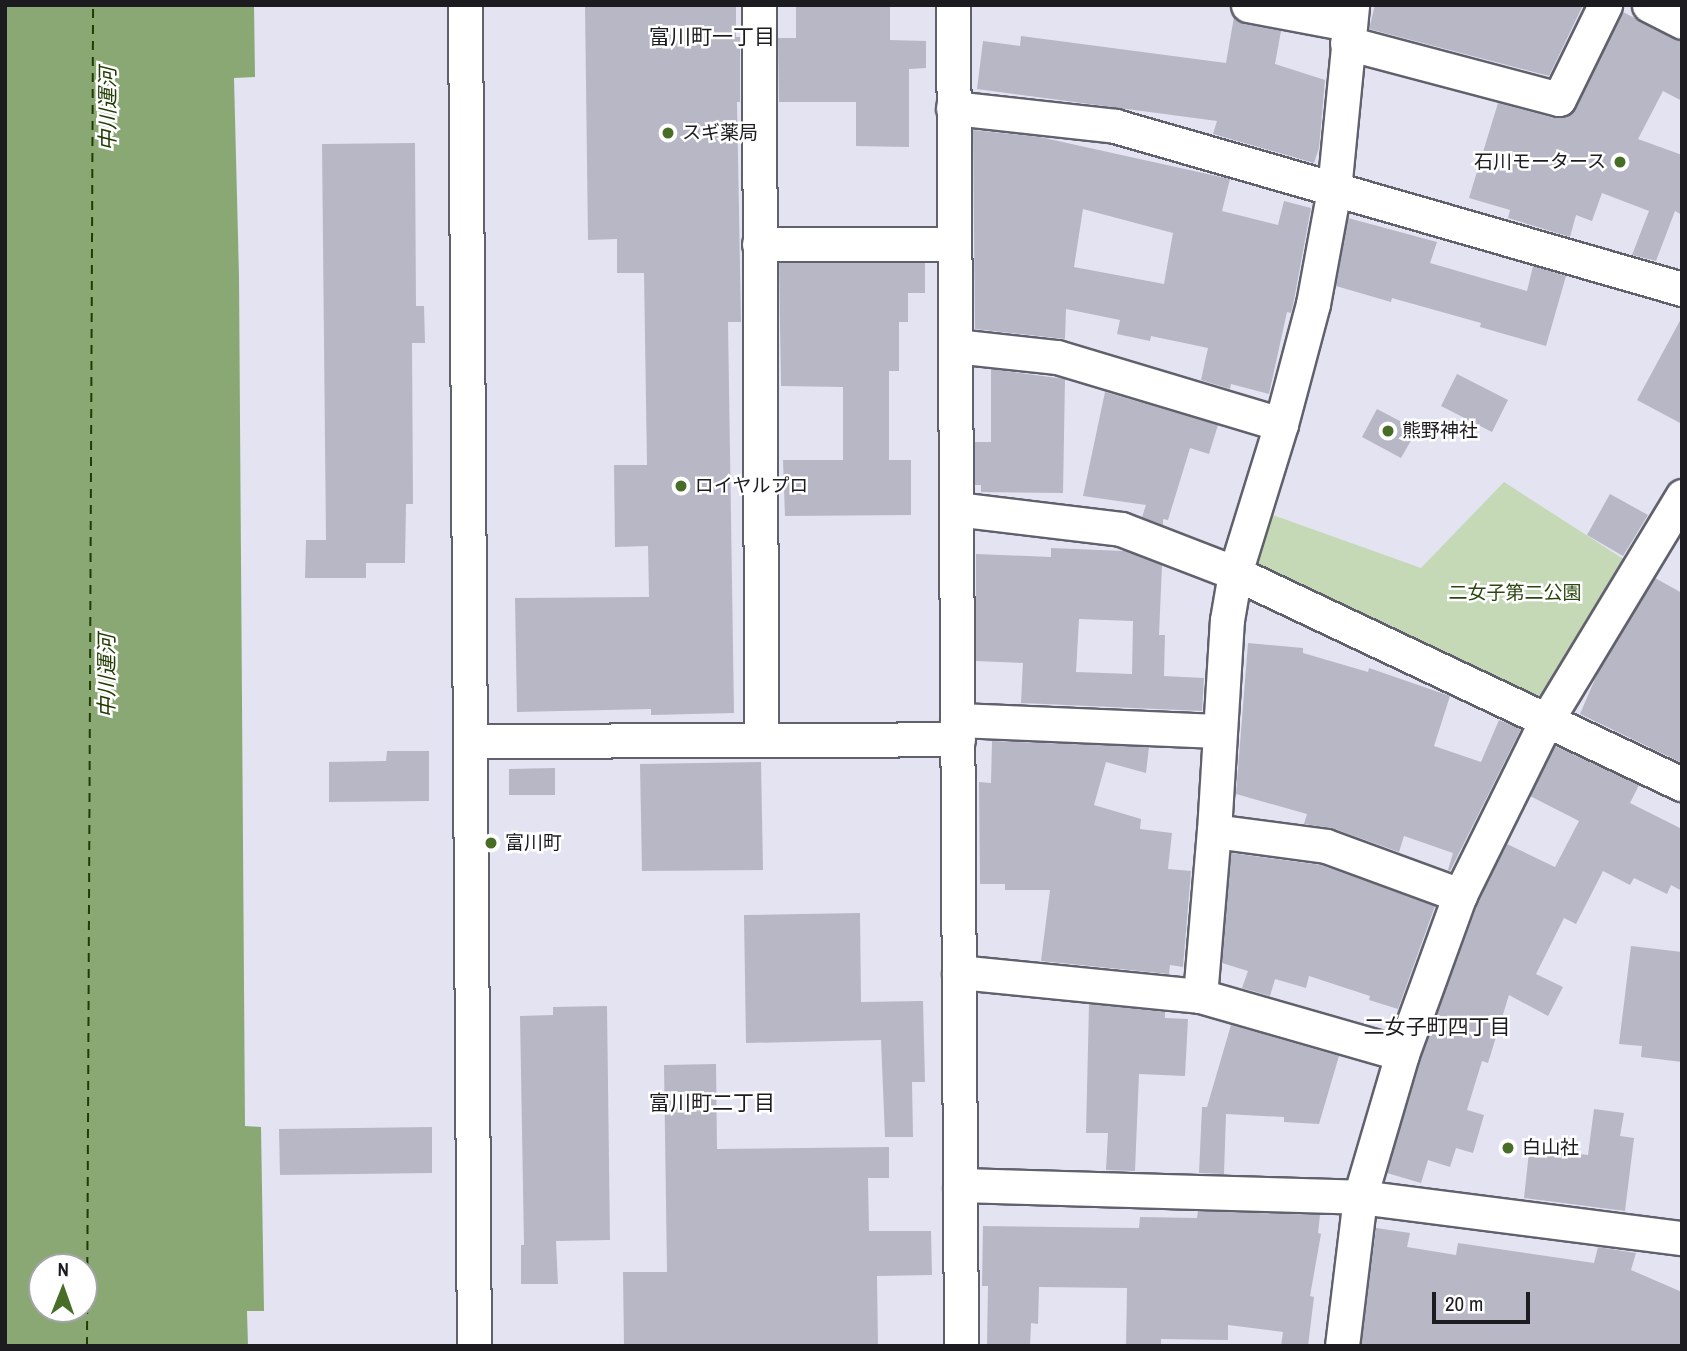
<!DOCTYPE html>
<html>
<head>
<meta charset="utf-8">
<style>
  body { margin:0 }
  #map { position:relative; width:1687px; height:1351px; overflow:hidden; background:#e3e3f2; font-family:"Archivo Narrow","Noto Sans JP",sans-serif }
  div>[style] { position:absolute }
  .green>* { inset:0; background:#c5d9b7 }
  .water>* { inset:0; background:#8aa874 }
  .ferry>* { height:2px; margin-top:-1px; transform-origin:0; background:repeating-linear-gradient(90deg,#213c01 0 9px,transparent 0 16px) }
  .building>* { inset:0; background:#b7b7c5 }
  .roads { filter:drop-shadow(2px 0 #61616d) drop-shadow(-2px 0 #61616d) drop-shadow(0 2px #61616d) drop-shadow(0 -2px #61616d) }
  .minor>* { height:33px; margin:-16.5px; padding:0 16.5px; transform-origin:16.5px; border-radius:16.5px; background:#fff }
  .dots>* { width:19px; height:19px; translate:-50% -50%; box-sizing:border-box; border:4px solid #fff; border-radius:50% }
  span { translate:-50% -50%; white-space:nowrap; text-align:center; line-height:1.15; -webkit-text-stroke:5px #fff; paint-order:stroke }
  .poi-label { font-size:19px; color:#1b1b20 }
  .left { translate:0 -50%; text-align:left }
  .right { translate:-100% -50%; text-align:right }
  .park-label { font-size:19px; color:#2b470f }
  .neighbourhood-label { font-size:21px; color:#1b1b20 }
  .water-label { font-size:21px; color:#213c01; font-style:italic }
  .frame { position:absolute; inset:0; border:7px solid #1b1b20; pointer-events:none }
  .north { position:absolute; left:28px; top:1253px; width:70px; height:70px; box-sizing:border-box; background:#fff; border:2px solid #a4a4a6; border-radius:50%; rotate:1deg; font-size:19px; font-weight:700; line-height:28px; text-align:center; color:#1b1b20 }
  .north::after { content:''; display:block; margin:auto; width:24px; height:32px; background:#486d27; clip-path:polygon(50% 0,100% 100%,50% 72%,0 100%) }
  .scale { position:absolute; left:1432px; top:1292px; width:98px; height:32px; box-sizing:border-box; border:4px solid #1b1b20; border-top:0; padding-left:9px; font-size:21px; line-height:24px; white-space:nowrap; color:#1b1b20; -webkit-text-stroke:5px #fff; paint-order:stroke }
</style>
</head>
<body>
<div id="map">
  <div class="green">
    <i style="clip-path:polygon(1504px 482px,1631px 564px,1553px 697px,1538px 702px,1260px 570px,1254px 556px,1270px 514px,1421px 568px)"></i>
  </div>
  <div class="water">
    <i style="clip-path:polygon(evenodd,5px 5px,254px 5px,255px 77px,234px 78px,239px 276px,245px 1126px,261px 1127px,264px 1311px,247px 1311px,248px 1346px,5px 1346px,5px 5px,42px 1267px,84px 1267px,84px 1309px,42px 1309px,42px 1267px)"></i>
  </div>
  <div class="ferry">
    <i style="left:87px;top:1346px;width:1341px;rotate:-89.74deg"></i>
  </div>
  <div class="building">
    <i style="clip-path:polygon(585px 5px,736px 5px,736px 37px,740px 37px,740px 102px,737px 102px,741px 322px,728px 322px,734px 713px,651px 715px,651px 709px,517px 712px,515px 598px,649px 597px,648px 546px,615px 547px,614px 465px,647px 465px,644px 273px,617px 273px,617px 239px,588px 240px)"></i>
    <i style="clip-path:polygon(796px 5px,890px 5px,890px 40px,926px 41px,926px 68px,909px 69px,909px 147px,856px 146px,856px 102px,779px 102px,778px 38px,796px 38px)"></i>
    <i style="clip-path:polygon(1375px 5px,1583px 5px,1549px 76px,1369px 29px)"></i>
    <i style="clip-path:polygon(1623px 12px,1682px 42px,1682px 101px,1663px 91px,1638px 139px,1682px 155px,1682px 215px,1675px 211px,1656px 261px,1632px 255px,1649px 211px,1602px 193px,1592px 221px,1576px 215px,1570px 237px,1508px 218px,1510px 210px,1469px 198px,1498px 103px,1554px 118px,1570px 115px)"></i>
    <i style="clip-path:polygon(1234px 17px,1244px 24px,1281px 31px,1275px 64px,1325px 80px,1319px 148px,1314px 163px,1213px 134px,1217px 121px,977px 89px,983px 41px,1020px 46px,1021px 36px,1226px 63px)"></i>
    <i style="clip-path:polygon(evenodd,973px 130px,1040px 137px,1230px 179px,1222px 211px,1278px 225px,1284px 201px,1311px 208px,1294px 300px,1291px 313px,1287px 312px,1269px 394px,1231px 384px,1230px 389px,1201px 380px,1208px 348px,1151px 336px,1150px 341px,1117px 334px,1120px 320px,1066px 309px,1065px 339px,975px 329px,973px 130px,1083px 209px,1173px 233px,1164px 284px,1074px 267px,1083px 209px)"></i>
    <i style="clip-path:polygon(415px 143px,416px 306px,424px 306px,425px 343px,412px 343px,413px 504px,406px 504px,405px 563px,366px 563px,366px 578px,305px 578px,306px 540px,326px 540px,322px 144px)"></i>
    <i style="clip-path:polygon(1348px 218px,1437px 242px,1430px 263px,1527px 291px,1533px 266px,1566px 276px,1546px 346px,1480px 327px,1481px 323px,1392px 298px,1391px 302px,1336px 286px)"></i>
    <i style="clip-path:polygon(779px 263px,925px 263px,925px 293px,908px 293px,908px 322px,899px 322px,899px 371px,889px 371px,889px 460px,911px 460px,911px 515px,785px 516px,783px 460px,843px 460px,843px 387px,781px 386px)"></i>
    <i style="clip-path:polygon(1682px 317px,1682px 424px,1637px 400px)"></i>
    <i style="clip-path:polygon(991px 369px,1065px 379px,1063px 493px,981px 492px,981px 485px,975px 485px,975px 442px,991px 442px)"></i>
    <i style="clip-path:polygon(1457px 374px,1508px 400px,1492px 432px,1441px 406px)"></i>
    <i style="clip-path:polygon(1105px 392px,1218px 425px,1209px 454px,1190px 448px,1168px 520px,1163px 519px,1163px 525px,1142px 517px,1146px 505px,1083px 496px)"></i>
    <i style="clip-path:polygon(1377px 409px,1417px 430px,1401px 458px,1362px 437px)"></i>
    <i style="clip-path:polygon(1610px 494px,1648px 515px,1623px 556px,1587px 535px)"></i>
    <i style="clip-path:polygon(evenodd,1051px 548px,1124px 551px,1162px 565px,1159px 635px,1165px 635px,1164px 676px,1204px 678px,1202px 711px,1021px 703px,1023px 663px,976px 661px,976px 554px,1051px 557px,1051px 548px,1079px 619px,1133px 621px,1132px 674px,1076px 672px,1079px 619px)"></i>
    <i style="clip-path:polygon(1655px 578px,1682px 593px,1682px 763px,1580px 714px,1598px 672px)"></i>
    <i style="clip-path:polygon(1248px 643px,1303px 648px,1303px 653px,1368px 672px,1369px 668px,1450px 696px,1434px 746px,1481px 762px,1499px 720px,1521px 729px,1450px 871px,1448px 870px,1453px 853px,1404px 836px,1399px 852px,1332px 828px,1304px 824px,1307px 814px,1236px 794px)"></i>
    <i style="clip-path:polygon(992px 741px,1149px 747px,1146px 773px,1106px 762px,1094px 805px,1141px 819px,1140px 829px,1172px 833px,1168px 869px,1191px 871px,1183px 967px,1170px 965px,1169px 974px,1041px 961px,1050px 890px,1005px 890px,1005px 884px,980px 884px,979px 782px,991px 783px)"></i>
    <i style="clip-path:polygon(1555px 746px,1639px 785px,1630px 803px,1682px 829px,1682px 891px,1671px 885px,1667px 894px,1634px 878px,1630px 885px,1603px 871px,1576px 924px,1564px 918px,1536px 974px,1563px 987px,1548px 1016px,1509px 995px,1488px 1063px,1482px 1061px,1467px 1110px,1484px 1115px,1473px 1153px,1456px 1148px,1450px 1167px,1428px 1160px,1421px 1183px,1387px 1173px,1420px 1060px,1478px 903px,1507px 844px,1555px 867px,1579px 821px,1530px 796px)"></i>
    <i style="clip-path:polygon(387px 751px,429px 751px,429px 801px,329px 802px,329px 762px,386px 761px)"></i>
    <i style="clip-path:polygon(761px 762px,763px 870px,642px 871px,640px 764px)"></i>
    <i style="clip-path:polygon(555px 768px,555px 795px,509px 795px,509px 769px)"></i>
    <i style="clip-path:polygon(1231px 853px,1321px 865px,1435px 906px,1398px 1009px,1369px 1000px,1370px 996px,1309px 976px,1306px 988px,1275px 979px,1270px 996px,1242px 988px,1248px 971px,1222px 963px)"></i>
    <i style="clip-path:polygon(860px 913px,861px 1002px,923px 1001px,925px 1082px,912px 1082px,913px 1137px,885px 1137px,881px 1040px,746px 1043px,744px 915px)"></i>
    <i style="clip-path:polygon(1631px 946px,1682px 952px,1682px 1062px,1641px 1057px,1642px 1046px,1619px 1044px)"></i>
    <i style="clip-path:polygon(1089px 1004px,1165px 1012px,1165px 1018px,1188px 1019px,1185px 1076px,1139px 1074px,1135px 1171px,1106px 1170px,1108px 1133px,1086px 1133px)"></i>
    <i style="clip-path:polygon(607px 1006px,610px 1240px,556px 1241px,558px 1284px,521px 1284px,521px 1245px,524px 1245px,520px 1016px,553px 1015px,553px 1007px)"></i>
    <i style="clip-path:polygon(1231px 1025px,1339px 1056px,1319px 1124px,1284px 1122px,1284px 1117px,1226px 1114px,1224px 1174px,1199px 1173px,1202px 1107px,1207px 1107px)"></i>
    <i style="clip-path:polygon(716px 1064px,717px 1149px,889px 1147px,889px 1178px,868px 1178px,869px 1231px,931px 1231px,932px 1275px,877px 1276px,878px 1346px,624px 1346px,623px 1272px,667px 1272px,664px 1065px)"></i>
    <i style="clip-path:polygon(1594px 1109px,1624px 1113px,1620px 1136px,1634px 1138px,1625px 1211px,1524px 1198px,1529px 1152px,1552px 1154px,1553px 1151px,1588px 1155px)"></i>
    <i style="clip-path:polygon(432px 1127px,432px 1173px,280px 1175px,279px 1129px)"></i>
    <i style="clip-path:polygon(1198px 1211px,1320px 1215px,1318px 1233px,1321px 1234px,1310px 1296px,1314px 1297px,1308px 1346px,1281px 1346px,1283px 1332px,1228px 1325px,1228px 1340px,1161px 1339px,1161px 1346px,1126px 1346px,1127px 1288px,1039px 1287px,1038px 1324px,1031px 1323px,1030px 1346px,987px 1346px,988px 1286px,982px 1286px,983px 1226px,1139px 1228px,1140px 1217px,1197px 1218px)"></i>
    <i style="clip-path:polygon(1376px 1228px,1410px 1233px,1407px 1247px,1456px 1255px,1458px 1243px,1594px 1263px,1598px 1247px,1636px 1253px,1631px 1270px,1682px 1292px,1682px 1346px,1361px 1346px)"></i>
  </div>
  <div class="roads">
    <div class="minor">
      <i style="left:465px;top:5px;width:1341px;rotate:89.62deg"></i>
      <i style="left:759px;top:5px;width:735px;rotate:89.84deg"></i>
      <i style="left:953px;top:5px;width:1341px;rotate:89.66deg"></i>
      <i style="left:1248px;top:5px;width:103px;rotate:10.7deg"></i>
      <i style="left:1649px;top:5px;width:37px;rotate:27deg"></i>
      <i style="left:1347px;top:43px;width:219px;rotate:14.8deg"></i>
      <i style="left:1559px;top:99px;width:105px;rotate:-63.9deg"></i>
      <i style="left:953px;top:108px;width:163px;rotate:6.3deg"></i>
      <i style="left:1115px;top:126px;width:590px;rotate:16.04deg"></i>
      <i style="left:759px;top:244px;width:195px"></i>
      <i style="left:955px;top:346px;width:103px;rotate:6.2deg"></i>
      <i style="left:1057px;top:357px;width:234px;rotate:16.7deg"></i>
      <i style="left:956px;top:509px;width:166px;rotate:6.9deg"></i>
      <i style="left:1121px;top:529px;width:122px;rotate:21.1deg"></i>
      <i style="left:1235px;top:573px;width:494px;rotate:25.3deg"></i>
      <i style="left:957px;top:720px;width:262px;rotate:2.4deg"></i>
      <i style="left:470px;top:741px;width:488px;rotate:-0.2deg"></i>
      <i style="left:1214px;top:831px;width:113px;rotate:7.6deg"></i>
      <i style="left:1326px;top:846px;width:143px;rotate:20.1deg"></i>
      <i style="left:959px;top:972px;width:242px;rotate:5.7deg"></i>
      <i style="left:1200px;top:996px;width:210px;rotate:16deg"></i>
      <i style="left:1200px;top:996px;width:166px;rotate:-85.2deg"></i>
      <i style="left:1214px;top:831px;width:211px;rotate:-86.5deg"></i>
      <i style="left:1227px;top:620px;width:48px;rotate:-80.3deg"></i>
      <i style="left:1235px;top:573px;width:156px;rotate:-72.8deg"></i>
      <i style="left:1281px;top:424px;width:124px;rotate:-75.1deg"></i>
      <i style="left:1313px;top:304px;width:116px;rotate:-79.6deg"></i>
      <i style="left:1334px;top:190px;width:186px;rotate:-84.4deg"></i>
      <i style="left:960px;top:1185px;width:400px;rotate:1.7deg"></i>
      <i style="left:1360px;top:1197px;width:325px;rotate:7.3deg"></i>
      <i style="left:1342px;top:1346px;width:150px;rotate:-83.1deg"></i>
      <i style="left:1360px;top:1197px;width:149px;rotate:-73.6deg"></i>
      <i style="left:1402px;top:1054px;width:169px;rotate:-70deg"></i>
      <i style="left:1460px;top:895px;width:194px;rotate:-63.7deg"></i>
      <i style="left:1546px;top:721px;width:263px;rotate:-58.8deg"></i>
    </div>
  </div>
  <div class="dots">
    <i style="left:668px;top:133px;background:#486d27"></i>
    <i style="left:1620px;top:162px;background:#486d27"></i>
    <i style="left:1388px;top:431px;background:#486d27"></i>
    <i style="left:681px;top:486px;background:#486d27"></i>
    <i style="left:491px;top:843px;background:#486d27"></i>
    <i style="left:1508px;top:1148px;background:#486d27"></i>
  </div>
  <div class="poi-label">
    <span class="left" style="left:682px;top:133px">スギ薬局</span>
    <span class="right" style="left:1606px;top:162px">石川モータース</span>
    <span class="left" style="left:1402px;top:431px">熊野神社</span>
    <span class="left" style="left:695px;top:486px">ロイヤルプロ</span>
    <span class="left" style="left:505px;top:843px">富川町</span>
    <span class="left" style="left:1522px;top:1148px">白山社</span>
  </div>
  <div class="park-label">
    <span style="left:1515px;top:593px">二女子第二公園</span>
  </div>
  <div class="neighbourhood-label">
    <span style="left:712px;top:37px">富川町一丁目</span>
    <span style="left:1437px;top:1027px">二女子町四丁目</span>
    <span style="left:712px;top:1103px">富川町二丁目</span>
  </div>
  <div class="water-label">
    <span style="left:108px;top:109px;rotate:-90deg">中川運河</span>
    <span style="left:107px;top:676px;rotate:-90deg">中川運河</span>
  </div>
  <div class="frame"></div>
  <div class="north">N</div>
  <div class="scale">20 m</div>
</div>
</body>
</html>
